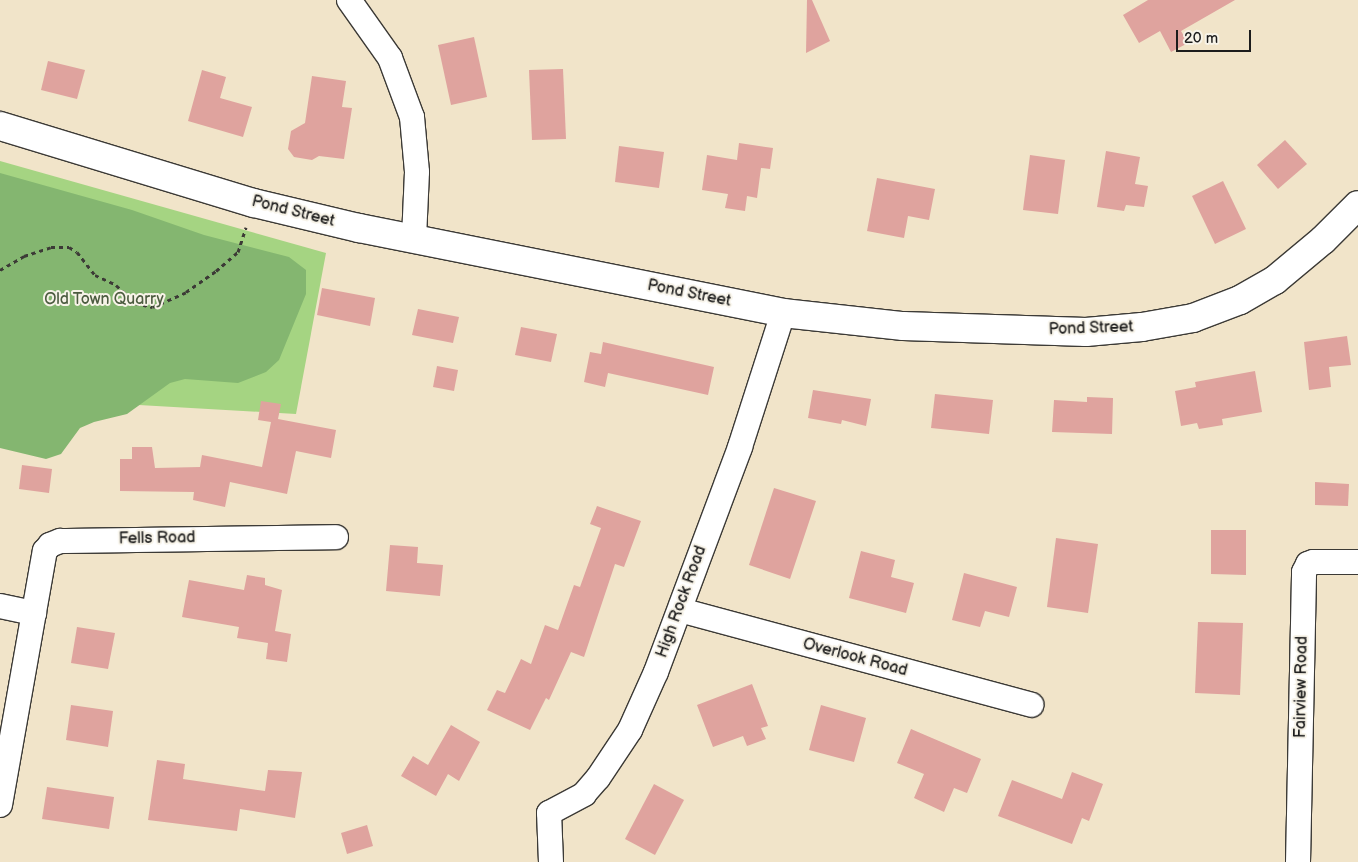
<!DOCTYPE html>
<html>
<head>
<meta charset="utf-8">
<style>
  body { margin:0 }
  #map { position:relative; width:1358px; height:862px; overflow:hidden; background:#f1e4c9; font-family:"Balsamiq Sans",sans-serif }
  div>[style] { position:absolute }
  .green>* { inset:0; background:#a5d482 }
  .forest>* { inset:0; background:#84b670 }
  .building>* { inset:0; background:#dfa39e }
  .path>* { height:3px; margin-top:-1.5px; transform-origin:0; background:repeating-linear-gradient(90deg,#3c3a36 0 4px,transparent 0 8px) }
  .roads { filter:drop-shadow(1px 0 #3c3a36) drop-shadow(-1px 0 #3c3a36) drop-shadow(0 1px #3c3a36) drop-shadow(0 -1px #3c3a36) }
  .minor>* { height:24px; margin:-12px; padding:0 12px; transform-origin:12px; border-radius:12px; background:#fff }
  .tertiary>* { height:28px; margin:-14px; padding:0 14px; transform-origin:14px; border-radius:14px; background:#fff }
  span { translate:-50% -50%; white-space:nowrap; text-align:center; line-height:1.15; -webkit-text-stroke:4px #f7f3e8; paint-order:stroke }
  .street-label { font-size:16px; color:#1c1c1c }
  .park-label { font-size:16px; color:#4c5c40 }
  .scale { position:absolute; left:1176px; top:30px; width:75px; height:22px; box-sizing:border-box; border:2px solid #1c1c1c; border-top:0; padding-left:6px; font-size:15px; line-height:18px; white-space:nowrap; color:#1c1c1c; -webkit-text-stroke:4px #f7f3e8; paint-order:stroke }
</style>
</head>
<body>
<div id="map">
  <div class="green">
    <i style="clip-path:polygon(0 161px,326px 253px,296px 414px,0 397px)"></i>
  </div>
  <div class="forest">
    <i style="clip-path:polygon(0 173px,132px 210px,204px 235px,289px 257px,306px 270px,306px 294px,279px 360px,266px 372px,238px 383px,185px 379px,170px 383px,127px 414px,94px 422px,80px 428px,61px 454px,46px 459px,0 448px)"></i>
  </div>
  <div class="building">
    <i style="clip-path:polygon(807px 0,812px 0,830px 41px,806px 53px)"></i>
    <i style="clip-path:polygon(1148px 0,1235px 0,1181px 31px,1188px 43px,1171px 52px,1160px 31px,1139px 43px,1123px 15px)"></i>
    <i style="clip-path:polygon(474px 37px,487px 97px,451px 105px,438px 45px)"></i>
    <i style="clip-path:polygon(48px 61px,85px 70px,77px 99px,41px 90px)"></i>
    <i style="clip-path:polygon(563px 69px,566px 139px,532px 140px,529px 70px)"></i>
    <i style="clip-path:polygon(202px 70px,226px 77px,220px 98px,252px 107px,243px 137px,188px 121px)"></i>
    <i style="clip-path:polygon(312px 76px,346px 81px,342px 107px,352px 108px,344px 159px,319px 156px,312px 160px,294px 157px,288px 149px,291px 131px,305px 123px)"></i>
    <i style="clip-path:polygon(1285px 140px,1307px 164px,1278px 189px,1257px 165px)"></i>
    <i style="clip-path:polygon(739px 143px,773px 148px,770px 169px,761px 168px,757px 198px,747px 196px,745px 211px,725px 208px,728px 194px,702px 190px,707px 155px,737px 160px)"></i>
    <i style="clip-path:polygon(619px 146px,664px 152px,659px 188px,615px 182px)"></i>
    <i style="clip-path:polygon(1106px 151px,1140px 157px,1135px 184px,1148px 186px,1144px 207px,1126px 205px,1124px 211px,1097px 207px)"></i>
    <i style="clip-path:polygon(1030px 155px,1065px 160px,1058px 214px,1023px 210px)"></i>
    <i style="clip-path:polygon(877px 178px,935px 189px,929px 220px,908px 216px,904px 238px,867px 231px)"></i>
    <i style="clip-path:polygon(1223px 181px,1246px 229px,1215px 244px,1192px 196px)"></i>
    <i style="clip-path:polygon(322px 288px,375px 298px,370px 326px,317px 315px)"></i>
    <i style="clip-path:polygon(418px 309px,459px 317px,453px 343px,412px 335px)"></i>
    <i style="clip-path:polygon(521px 327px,557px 334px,551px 362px,515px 355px)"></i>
    <i style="clip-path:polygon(1347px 336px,1351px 365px,1329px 367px,1331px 387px,1309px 390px,1304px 342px)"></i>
    <i style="clip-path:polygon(603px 342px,714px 367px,708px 395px,608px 373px,605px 387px,584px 382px,590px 352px,601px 354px)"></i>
    <i style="clip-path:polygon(437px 366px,458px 370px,454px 391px,433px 387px)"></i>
    <i style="clip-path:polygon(1255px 371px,1262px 412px,1222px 419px,1223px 425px,1199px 429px,1197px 423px,1181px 426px,1175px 391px,1196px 387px,1195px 382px)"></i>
    <i style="clip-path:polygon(813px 390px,871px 399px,866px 426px,842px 420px,841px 424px,808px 418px)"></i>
    <i style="clip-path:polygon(935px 394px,993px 400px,989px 434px,931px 428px)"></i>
    <i style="clip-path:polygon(1087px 397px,1113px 398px,1112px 434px,1052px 432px,1054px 400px,1087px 402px)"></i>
    <i style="clip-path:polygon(261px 401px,281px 404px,278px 419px,336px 430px,331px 458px,296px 451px,287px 494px,230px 482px,225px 507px,193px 500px,194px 492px,120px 491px,120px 459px,132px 459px,132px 447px,152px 447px,155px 468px,200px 467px,202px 455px,262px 467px,271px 422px,258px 420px)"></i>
    <i style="clip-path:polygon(22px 465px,52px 469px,49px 493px,19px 489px)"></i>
    <i style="clip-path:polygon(1315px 482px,1349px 484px,1348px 506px,1315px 505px)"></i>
    <i style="clip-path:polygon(774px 488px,816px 501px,790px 579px,749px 565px)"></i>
    <i style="clip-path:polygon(597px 506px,641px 521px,624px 567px,615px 564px,584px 657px,571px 652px,549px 700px,546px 698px,530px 730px,487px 710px,497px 690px,505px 693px,521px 659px,531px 664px,545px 625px,558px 630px,574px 585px,580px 587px,601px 528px,590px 524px)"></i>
    <i style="clip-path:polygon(1211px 530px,1246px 530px,1246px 575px,1211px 574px)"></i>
    <i style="clip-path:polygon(1056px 538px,1098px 544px,1088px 613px,1047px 607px)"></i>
    <i style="clip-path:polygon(390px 545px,418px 547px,417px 563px,443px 565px,440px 596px,386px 591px)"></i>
    <i style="clip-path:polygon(861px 551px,895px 560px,891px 577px,914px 583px,906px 613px,849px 598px)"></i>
    <i style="clip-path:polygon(964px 573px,1017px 587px,1009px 617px,985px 611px,980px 627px,952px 620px)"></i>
    <i style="clip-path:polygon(247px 575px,265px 578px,265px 585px,282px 590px,275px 631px,291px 634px,287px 662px,266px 659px,268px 643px,237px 638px,239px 627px,182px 617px,189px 580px,244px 590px)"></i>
    <i style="clip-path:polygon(1198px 622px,1243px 623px,1240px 695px,1195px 693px)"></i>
    <i style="clip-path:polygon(77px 627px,115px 633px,108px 669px,71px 663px)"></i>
    <i style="clip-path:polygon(752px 684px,768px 726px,761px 728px,766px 739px,747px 746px,743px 736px,713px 747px,697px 705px)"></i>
    <i style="clip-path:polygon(71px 705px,113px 711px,108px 747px,66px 740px)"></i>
    <i style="clip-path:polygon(821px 705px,866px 718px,854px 762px,809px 750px)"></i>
    <i style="clip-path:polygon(451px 725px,480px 742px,459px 781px,448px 774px,436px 796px,401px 776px,413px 756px,428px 765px)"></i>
    <i style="clip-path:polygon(911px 729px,981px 759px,967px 793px,954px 788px,944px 812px,914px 798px,924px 774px,897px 763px)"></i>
    <i style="clip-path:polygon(157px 760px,185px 764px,183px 779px,265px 791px,268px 770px,302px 772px,295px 818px,240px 809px,237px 831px,148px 820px)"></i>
    <i style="clip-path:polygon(1072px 772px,1103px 784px,1089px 821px,1082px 818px,1072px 844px,998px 816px,1012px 780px,1062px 799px)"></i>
    <i style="clip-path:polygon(654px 784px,684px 800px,655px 855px,625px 839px)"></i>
    <i style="clip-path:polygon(47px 787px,114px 797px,109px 829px,42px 819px)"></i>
    <i style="clip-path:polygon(367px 825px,373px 846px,347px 854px,341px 833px)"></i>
  </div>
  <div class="path">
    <i style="left:0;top:270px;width:28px;rotate:-30deg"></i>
    <i style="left:24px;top:256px;width:28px;rotate:-18deg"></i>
    <i style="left:51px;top:247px;width:18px"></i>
    <i style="left:69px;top:247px;width:9px;rotate:32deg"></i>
    <i style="left:77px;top:252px;width:29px;rotate:52deg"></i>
    <i style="left:95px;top:275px;width:23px;rotate:25deg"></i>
    <i style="left:116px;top:285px;width:26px;rotate:43deg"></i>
    <i style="left:135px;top:303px;width:18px;rotate:13deg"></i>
    <i style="left:153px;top:307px;width:36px;rotate:-24deg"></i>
    <i style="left:186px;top:292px;width:37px;rotate:-35deg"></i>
    <i style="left:216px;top:271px;width:29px;rotate:-41deg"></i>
    <i style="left:238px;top:252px;width:26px;rotate:-72deg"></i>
  </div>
  <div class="roads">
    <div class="minor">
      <i style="left:349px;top:0;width:71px;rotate:54.7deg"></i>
      <i style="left:390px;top:58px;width:63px;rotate:69.6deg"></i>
      <i style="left:412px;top:117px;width:55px;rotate:84.8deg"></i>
      <i style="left:417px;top:172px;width:67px;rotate:92.6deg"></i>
      <i style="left:0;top:606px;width:35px;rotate:12deg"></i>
      <i style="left:680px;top:610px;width:364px;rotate:15.1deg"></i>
      <i style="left:0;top:805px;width:258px;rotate:-80deg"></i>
      <i style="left:45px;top:551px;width:8px;rotate:-50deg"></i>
      <i style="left:50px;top:545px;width:11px;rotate:-22deg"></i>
      <i style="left:60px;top:541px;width:276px;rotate:-0.8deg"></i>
      <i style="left:551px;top:862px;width:49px;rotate:-92.3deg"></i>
      <i style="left:549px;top:813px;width:40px;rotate:-28deg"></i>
      <i style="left:584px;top:794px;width:21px;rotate:-49deg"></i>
      <i style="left:598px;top:778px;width:58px;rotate:-56.3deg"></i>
      <i style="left:630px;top:730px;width:64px;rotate:-65.9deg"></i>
      <i style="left:656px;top:672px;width:240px;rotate:-69.5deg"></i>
      <i style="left:740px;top:447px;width:141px;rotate:-72.2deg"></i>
      <i style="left:1298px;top:862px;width:290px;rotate:-88.8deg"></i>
      <i style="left:1304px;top:572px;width:9px;rotate:-63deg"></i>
      <i style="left:1308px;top:564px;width:5px;rotate:-22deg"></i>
      <i style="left:1313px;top:562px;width:45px"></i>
    </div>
    <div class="tertiary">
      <i style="left:0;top:126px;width:265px;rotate:16.9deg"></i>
      <i style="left:254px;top:203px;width:108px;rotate:13.4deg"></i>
      <i style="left:359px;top:228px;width:432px;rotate:11.3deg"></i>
      <i style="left:783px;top:313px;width:121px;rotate:6.2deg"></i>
      <i style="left:903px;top:326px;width:183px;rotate:1.9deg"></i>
      <i style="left:1086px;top:332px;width:56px;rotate:-5.1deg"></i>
      <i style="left:1142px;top:327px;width:52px;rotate:-10deg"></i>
      <i style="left:1193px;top:318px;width:50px;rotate:-21deg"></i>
      <i style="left:1240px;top:300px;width:40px;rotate:-29.7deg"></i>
      <i style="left:1275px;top:280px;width:62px;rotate:-39.8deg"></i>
      <i style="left:1323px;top:240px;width:49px;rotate:-45deg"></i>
    </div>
  </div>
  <div class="street-label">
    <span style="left:293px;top:212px;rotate:14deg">Pond Street</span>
    <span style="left:689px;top:294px;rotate:11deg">Pond Street</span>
    <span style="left:1091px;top:329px;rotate:-2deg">Pond Street</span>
    <span style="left:157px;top:539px;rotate:-1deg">Fells Road</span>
    <span style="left:682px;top:602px;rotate:-70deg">High Rock Road</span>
    <span style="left:855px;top:658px;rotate:15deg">Overlook Road</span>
    <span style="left:1302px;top:687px;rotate:-89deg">Fairview Road</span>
  </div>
  <div class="park-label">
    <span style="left:104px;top:300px">Old Town Quarry</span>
  </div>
  <div class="scale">20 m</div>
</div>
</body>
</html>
